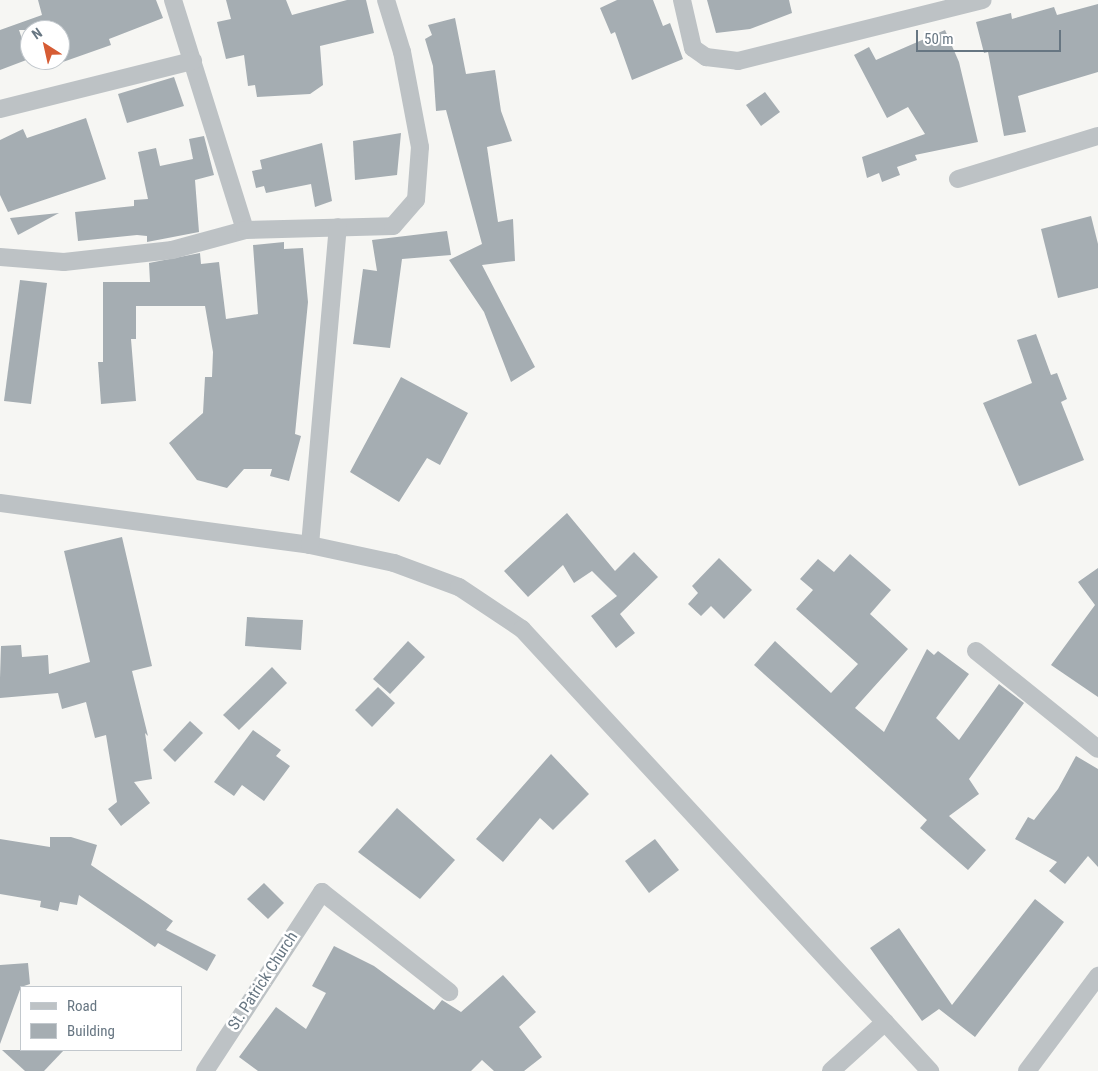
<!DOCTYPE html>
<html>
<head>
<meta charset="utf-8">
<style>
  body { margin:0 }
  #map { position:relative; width:1098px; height:1071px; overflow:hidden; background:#f6f6f3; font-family:"Roboto Condensed",sans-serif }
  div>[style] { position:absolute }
  .building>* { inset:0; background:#a5adb2 }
  .street>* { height:18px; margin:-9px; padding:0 9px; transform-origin:9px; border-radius:9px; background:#bdc2c5 }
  span { translate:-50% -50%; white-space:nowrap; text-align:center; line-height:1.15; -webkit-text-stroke:5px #fff; paint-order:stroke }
  .street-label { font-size:16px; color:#677682 }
  .legend { position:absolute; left:20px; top:986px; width:162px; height:65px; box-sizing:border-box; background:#fff; border:1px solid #c2c8cd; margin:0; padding:6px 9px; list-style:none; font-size:15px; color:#677682 }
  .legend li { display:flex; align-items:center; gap:10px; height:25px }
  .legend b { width:25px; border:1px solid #c2c8cd }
  .north { position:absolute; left:20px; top:20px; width:50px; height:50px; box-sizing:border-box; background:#fff; border:1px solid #c2c8cd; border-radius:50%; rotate:325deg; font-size:14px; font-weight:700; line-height:20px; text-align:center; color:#677682 }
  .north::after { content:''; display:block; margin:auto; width:18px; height:22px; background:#d65c34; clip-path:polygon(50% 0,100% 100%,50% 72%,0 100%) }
  .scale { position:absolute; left:916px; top:30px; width:145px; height:22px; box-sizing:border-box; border:2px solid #677682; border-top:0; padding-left:6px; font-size:15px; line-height:18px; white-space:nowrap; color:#677682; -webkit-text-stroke:4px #fff; paint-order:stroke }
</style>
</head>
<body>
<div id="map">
  <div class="building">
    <i style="clip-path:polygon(38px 0,156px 0,163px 18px,109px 39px,111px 45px,60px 63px,60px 30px,19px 30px,29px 59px,0 70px,0 30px,42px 15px)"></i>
    <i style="clip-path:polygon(226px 0,286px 0,292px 15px,347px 0,366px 0,374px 33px,320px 46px,323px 85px,310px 94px,257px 97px,255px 85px,248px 86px,244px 55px,226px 59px,217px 22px,231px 19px)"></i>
    <i style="clip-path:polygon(617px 0,653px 0,663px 26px,670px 23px,683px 59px,632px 80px,615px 32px,611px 34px,600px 8px)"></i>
    <i style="clip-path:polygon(707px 0,789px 0,792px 13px,750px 29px,716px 33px)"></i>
    <i style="clip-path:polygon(1098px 4px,1098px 72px,1018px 96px,1026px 132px,1004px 136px,988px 52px,984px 53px,976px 22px,1011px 13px,1012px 19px,1054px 7px,1057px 15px)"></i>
    <i style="clip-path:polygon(455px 18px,466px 74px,495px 70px,501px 111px,512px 141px,487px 147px,498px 222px,513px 219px,515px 261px,482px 265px,535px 367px,511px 382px,484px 312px,449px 260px,482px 244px,446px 110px,436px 111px,433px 66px,425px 39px,432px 35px,428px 25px)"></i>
    <i style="clip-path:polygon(945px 30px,959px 62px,978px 142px,915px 155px,917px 160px,897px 167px,900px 175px,882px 182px,879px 173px,867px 178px,862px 157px,925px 134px,908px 107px,887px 118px,854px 55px,869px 47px,876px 60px)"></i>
    <i style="clip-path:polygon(174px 77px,184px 106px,127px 123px,118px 94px)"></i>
    <i style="clip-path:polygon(765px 92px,780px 112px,761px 126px,746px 105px)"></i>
    <i style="clip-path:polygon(86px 118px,106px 179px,8px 212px,0 195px,0 140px,23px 129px,27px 138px)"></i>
    <i style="clip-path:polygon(401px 133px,397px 175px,355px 180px,353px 141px)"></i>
    <i style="clip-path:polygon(204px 136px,214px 175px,195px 180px,199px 232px,147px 242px,147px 236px,137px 235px,78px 241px,75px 212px,134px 206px,134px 200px,148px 199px,138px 152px,156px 148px,160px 166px,193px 159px,189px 139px)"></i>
    <i style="clip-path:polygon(322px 143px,332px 201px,315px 207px,311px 184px,266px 193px,264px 186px,256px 188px,252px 171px,262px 169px,260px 160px)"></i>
    <i style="clip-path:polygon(59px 213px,18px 235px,10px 218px)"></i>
    <i style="clip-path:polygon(1091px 216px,1098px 244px,1098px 288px,1058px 298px,1041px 229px)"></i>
    <i style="clip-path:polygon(447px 231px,451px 255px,402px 259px,390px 348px,353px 344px,363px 269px,377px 271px,372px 240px)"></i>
    <i style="clip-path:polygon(284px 242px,284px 249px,303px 248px,308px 302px,295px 434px,301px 436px,289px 481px,270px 476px,272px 469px,244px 469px,227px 488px,197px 480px,169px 443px,203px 413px,205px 377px,212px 377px,213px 352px,205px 306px,136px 306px,136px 339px,131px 339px,136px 401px,101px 404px,98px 362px,103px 362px,103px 282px,150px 282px,149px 263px,200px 253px,201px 264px,219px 262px,226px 319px,258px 314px,253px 245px)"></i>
    <i style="clip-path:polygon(20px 280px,47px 283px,31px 404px,4px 401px)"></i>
    <i style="clip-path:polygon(1036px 334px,1051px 375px,1057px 373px,1067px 399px,1061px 402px,1084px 460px,1019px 486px,983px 403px,1032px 383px,1017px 340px)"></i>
    <i style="clip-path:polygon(401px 377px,468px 413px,440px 465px,427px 458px,399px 502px,350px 472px)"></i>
    <i style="clip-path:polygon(567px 513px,615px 571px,634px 552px,658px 577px,620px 614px,635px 633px,616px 648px,591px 616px,617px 596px,592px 571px,574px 583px,563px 565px,528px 597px,504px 571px)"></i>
    <i style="clip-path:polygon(122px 537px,152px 666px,132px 671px,148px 736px,145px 733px,152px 779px,134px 782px,150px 803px,121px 826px,108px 809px,117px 802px,106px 735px,95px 738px,86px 702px,62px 709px,58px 693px,0 698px,0 678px,1px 646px,21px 645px,22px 657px,48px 655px,49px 674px,90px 662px,64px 551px)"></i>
    <i style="clip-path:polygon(850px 554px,891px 590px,870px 614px,908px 649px,855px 708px,884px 732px,927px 649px,934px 655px,938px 651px,969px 674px,936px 718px,959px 740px,999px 684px,1024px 703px,969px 779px,979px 794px,949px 816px,986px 850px,968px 870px,920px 828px,927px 820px,754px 665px,775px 641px,831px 693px,858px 664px,796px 609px,813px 590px,800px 579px,818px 559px,834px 572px)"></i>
    <i style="clip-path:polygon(719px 558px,752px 590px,724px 619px,711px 606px,701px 616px,688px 604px,698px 593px,692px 586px)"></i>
    <i style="clip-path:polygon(1098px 568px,1098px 697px,1051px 665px,1095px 605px,1078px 582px)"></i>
    <i style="clip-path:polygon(247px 617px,303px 620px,301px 650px,245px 646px)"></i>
    <i style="clip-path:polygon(408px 641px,425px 657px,390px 694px,373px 679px)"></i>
    <i style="clip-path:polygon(272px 667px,287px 683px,239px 730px,223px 715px)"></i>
    <i style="clip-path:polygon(378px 687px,395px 703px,372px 727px,355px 710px)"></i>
    <i style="clip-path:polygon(190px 721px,203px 733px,175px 762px,163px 750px)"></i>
    <i style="clip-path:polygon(253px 730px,281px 750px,276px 756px,290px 766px,264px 801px,242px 785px,234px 796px,214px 782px)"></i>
    <i style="clip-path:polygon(551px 754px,589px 794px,553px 830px,540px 818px,503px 862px,476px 839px)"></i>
    <i style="clip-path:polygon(1076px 756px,1098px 769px,1098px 867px,1088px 856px,1065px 884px,1049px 871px,1057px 862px,1015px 839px,1028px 817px,1034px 820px,1058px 789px)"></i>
    <i style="clip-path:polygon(397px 808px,455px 860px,420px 899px,358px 852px)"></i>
    <i style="clip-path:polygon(50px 837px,71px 837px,97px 845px,91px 865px,173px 921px,166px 930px,216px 955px,207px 971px,158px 943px,155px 947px,79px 895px,77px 905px,60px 902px,58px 911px,40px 907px,41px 901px,0 894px,0 839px,50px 847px)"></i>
    <i style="clip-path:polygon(655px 839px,679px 870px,649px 893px,625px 861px)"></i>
    <i style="clip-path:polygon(264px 883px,284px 903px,268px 919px,247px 899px)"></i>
    <i style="clip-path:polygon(1035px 899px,1064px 922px,975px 1037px,939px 1009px,922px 1021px,870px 948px,899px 928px,952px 1005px)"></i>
    <i style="clip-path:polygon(334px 946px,374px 966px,434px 1010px,442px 1000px,461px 1012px,503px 975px,536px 1012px,519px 1027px,542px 1057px,524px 1071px,494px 1071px,482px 1060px,471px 1071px,258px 1071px,239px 1057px,276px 1007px,306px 1029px,326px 993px,312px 986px)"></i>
    <i style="clip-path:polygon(28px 963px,30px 984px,21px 987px,0 1044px,0 965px)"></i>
    <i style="clip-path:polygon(2px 1050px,64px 1050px,44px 1071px,25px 1071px)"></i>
  </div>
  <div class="street">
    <i style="left:173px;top:0;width:241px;rotate:72.6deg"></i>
    <i style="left:682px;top:0;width:49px;rotate:77.1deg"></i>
    <i style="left:693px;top:48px;width:16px;rotate:35deg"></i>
    <i style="left:706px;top:57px;width:32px;rotate:7deg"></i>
    <i style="left:738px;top:61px;width:252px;rotate:-14deg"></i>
    <i style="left:0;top:109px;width:199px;rotate:-14deg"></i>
    <i style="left:958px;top:179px;width:146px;rotate:-17.1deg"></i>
    <i style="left:0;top:257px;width:64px;rotate:4.5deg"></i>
    <i style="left:64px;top:262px;width:109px;rotate:-6.3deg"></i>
    <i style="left:172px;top:250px;width:76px;rotate:-15.3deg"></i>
    <i style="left:245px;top:230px;width:148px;rotate:-1.5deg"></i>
    <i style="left:393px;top:226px;width:35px;rotate:-49deg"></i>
    <i style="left:416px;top:200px;width:53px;rotate:-85.7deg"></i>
    <i style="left:420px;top:147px;width:97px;rotate:-100.7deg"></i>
    <i style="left:402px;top:52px;width:54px;rotate:-107.1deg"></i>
    <i style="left:0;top:503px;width:313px;rotate:7.7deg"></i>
    <i style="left:310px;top:545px;width:86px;rotate:12.1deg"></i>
    <i style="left:394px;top:563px;width:69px;rotate:20.3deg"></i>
    <i style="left:459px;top:587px;width:76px;rotate:33.7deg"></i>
    <i style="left:522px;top:629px;width:602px;rotate:47.29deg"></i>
    <i style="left:310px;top:545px;width:319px;rotate:-85deg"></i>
    <i style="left:976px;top:651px;width:156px;rotate:38.8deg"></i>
    <i style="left:205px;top:1071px;width:214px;rotate:-56.8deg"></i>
    <i style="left:322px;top:892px;width:162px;rotate:38.2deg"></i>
    <i style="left:831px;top:1071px;width:73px;rotate:-42.2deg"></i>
    <i style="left:1027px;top:1071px;width:119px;rotate:-53.2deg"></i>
  </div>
  <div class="street-label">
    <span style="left:263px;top:981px;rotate:-57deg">St. Patrick Church</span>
  </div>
  <ul class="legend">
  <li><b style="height:6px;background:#bdc2c5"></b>Road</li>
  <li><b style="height:14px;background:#a5adb2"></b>Building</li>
  </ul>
  <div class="north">N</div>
  <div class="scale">50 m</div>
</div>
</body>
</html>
